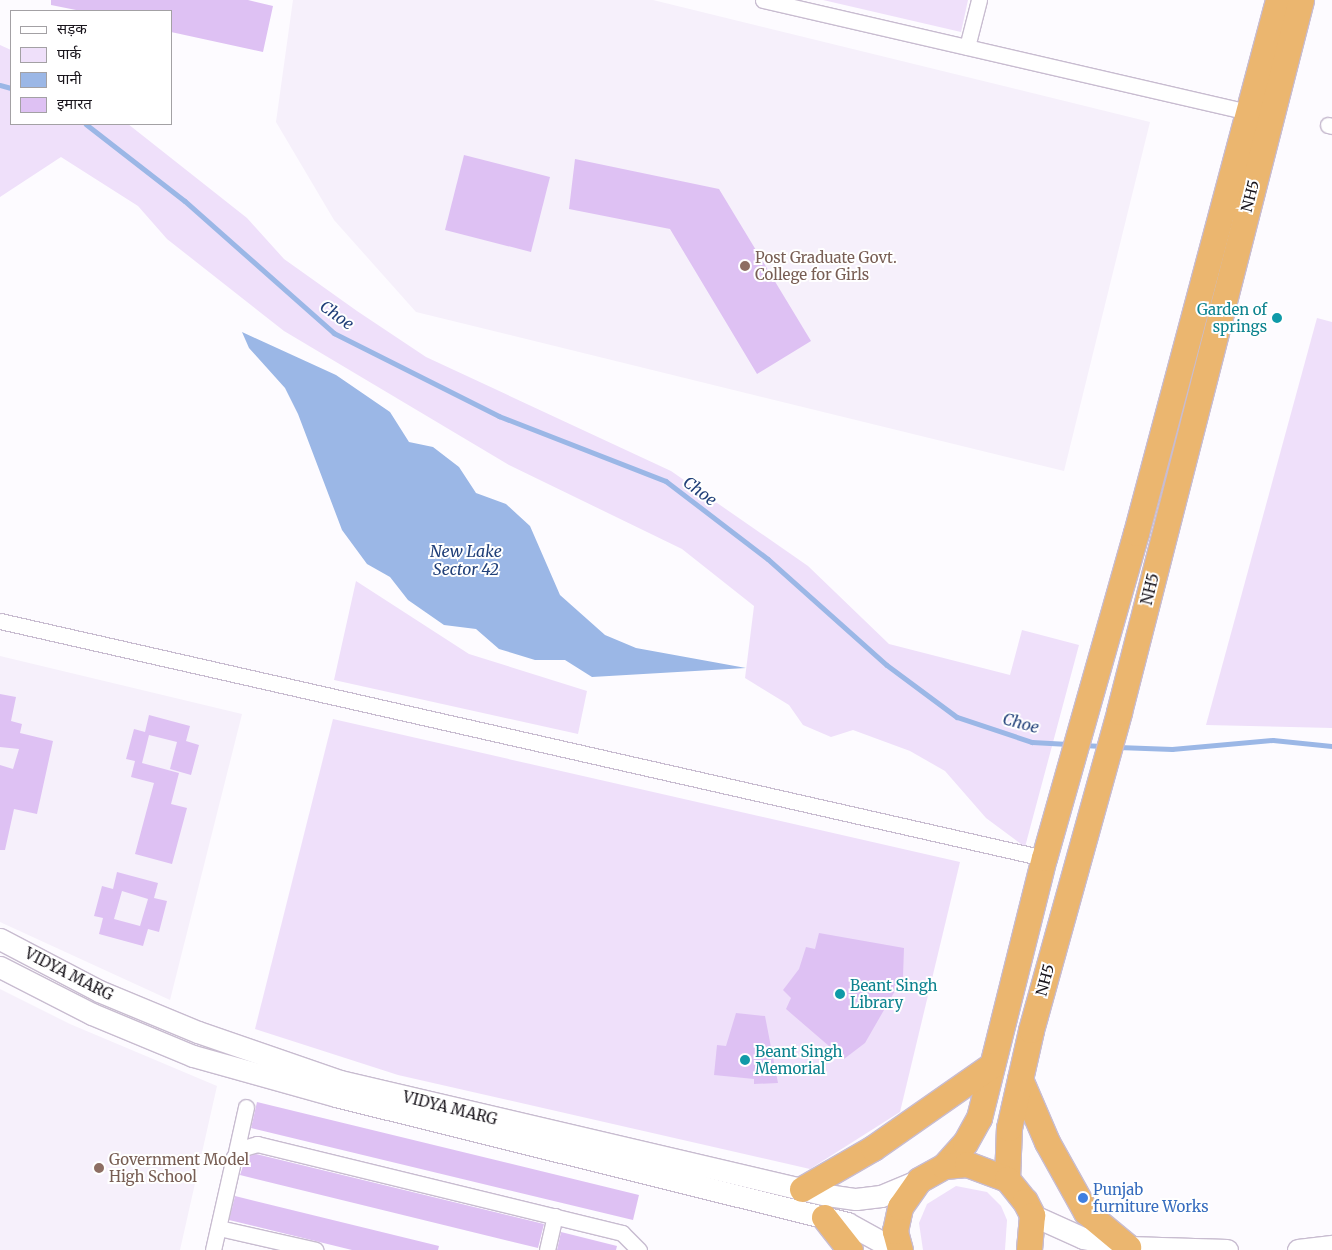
<!DOCTYPE html>
<html>
<head>
<meta charset="utf-8">
<style>
  body { margin:0 }
  #map { position:relative; width:1332px; height:1250px; overflow:hidden; background:#fdfbff; font-family:Merriweather,"Noto Sans Devanagari",serif }
  div>[style] { position:absolute }
  .built>* { inset:0; background:#f6f0fb }
  .green>* { inset:0; background:#efe0fa }
  .water>* { inset:0; background:#9bb7e6 }
  .stream>* { height:4.5px; margin:-2.25px; padding:0 2.25px; transform-origin:2.25px; border-radius:2.25px; background:#9bb7e6 }
  .building>* { inset:0; background:#dec1f3 }
  .roads { filter:drop-shadow(1px 0 #c8bcd0) drop-shadow(-1px 0 #c8bcd0) drop-shadow(0 1px #c8bcd0) drop-shadow(0 -1px #c8bcd0) }
  .minor>* { height:15px; margin:-7.5px; padding:0 7.5px; transform-origin:7.5px; border-radius:7.5px; background:#fff }
  .secondary>* { height:21px; margin:-10.5px; padding:0 10.5px; transform-origin:10.5px; border-radius:10.5px; background:#fff }
  .trunk>* { height:25px; margin:-12.5px; padding:0 12.5px; transform-origin:12.5px; border-radius:12.5px; background:#ebb66f }
  .dots>* { width:14px; height:14px; translate:-50% -50%; box-sizing:border-box; border:2px solid #fff; border-radius:50% }
  span { translate:-50% -50%; white-space:nowrap; text-align:center; line-height:1.15; -webkit-text-stroke:4px #fff; paint-order:stroke }
  .street-label { font-size:15px; color:#19151c }
  .education-label { font-size:15px; color:#785e54 }
  .left { translate:0 -50%; text-align:left }
  .culture-label { font-size:15px; color:#0d838f }
  .right { translate:-100% -50%; text-align:right }
  .shop-label { font-size:15px; color:#366cbe }
  .water-label { font-size:16px; color:#214079; font-style:italic }
  .legend { position:absolute; left:10px; top:10px; width:162px; height:115px; box-sizing:border-box; background:#fff; border:1px solid #a3a1a4; margin:0; padding:6px 9px; list-style:none; font-size:15px; color:#19151c }
  .legend li { display:flex; align-items:center; gap:10px; height:25px }
  .legend b { width:25px; border:1px solid #a3a1a4 }
</style>
</head>
<body>
<div id="map">
  <div class="built">
    <i style="clip-path:polygon(293px 0,653px 0,1150px 122px,1064px 471px,416px 312px,334px 220px,276px 122px)"></i>
    <i style="clip-path:polygon(0 656px,242px 714px,170px 1000px,0 922px)"></i>
    <i style="clip-path:polygon(0 989px,70px 1024px,217px 1086px,180px 1250px,0 1250px)"></i>
  </div>
  <div class="green">
    <i style="clip-path:polygon(823px 0,968px 0,961px 32px)"></i>
    <i style="clip-path:polygon(0 45px,11px 50px,11px 124px,128px 124px,247px 218px,284px 259px,357px 311px,426px 357px,671px 471px,808px 566px,889px 644px,1010px 675px,1022px 630px,1079px 645px,1025px 847px,986px 818px,945px 771px,910px 751px,853px 730px,831px 737px,803px 725px,789px 705px,745px 678px,754px 606px,682px 549px,509px 465px,284px 331px,167px 239px,138px 206px,61px 157px,0 197px)"></i>
    <i style="clip-path:polygon(1317px 318px,1332px 322px,1332px 728px,1206px 725px)"></i>
    <i style="clip-path:polygon(356px 581px,469px 654px,587px 691px,578px 734px,334px 680px)"></i>
    <i style="clip-path:polygon(333px 719px,960px 862px,900px 1112px,810px 1169px,398px 1075px,255px 1029px)"></i>
    <i style="clip-path:polygon(956px 1186px,987px 1192px,1001px 1206px,1007px 1220px,1005px 1250px,923px 1250px,919px 1223px,927px 1204px)"></i>
  </div>
  <div class="water">
    <i style="clip-path:polygon(242px 332px,336px 375px,390px 412px,409px 442px,433px 447px,459px 467px,476px 493px,506px 504px,530px 526px,560px 595px,605px 635px,636px 648px,746px 668px,592px 677px,565px 660px,535px 660px,499px 649px,476px 629px,444px 625px,408px 600px,390px 577px,367px 564px,342px 530px,298px 414px,285px 388px,249px 348px)"></i>
  </div>
  <div class="stream">
    <i style="left:0;top:85px;width:11px;rotate:15deg"></i>
    <i style="left:86px;top:124px;width:125px;rotate:37.9deg"></i>
    <i style="left:185px;top:201px;width:199px;rotate:41.5deg"></i>
    <i style="left:334px;top:333px;width:185px;rotate:26.7deg"></i>
    <i style="left:499px;top:416px;width:179px;rotate:21.3deg"></i>
    <i style="left:666px;top:481px;width:128px;rotate:37.4deg"></i>
    <i style="left:768px;top:559px;width:159px;rotate:41.7deg"></i>
    <i style="left:887px;top:665px;width:87px;rotate:36.6deg"></i>
    <i style="left:957px;top:717px;width:79px;rotate:18.4deg"></i>
    <i style="left:1032px;top:742px;width:36px;rotate:3deg"></i>
    <i style="left:1083px;top:745px;width:18px;rotate:3deg"></i>
    <i style="left:1118px;top:747px;width:54px;rotate:2.1deg"></i>
    <i style="left:1172px;top:749px;width:101px;rotate:-5.1deg"></i>
    <i style="left:1273px;top:740px;width:59px;rotate:5.8deg"></i>
  </div>
  <div class="building">
    <i style="clip-path:polygon(51px 0,248px 0,273px 6px,263px 52px,171px 32px,171px 11px,81px 11px,51px 5px)"></i>
    <i style="clip-path:polygon(464px 155px,550px 177px,531px 252px,445px 230px)"></i>
    <i style="clip-path:polygon(575px 159px,719px 189px,811px 341px,757px 374px,670px 229px,569px 209px)"></i>
    <i style="clip-path:polygon(0 694px,16px 697px,11px 721px,22px 724px,20px 733px,53px 741px,37px 814px,14px 809px,5px 850px,0 850px,0 765px,13px 769px,19px 749px,0 747px)"></i>
    <i style="clip-path:polygon(149px 715px,190px 726px,186px 741px,199px 745px,191px 775px,170px 769px,177px 742px,149px 735px,142px 763px,179px 773px,171px 804px,187px 808px,172px 864px,135px 854px,154px 783px,131px 777px,135px 761px,126px 759px,134px 729px,145px 732px)"></i>
    <i style="clip-path:polygon(evenodd,117px 872px,158px 883px,154px 898px,167px 901px,159px 932px,148px 929px,143px 946px,99px 934px,103px 918px,94px 916px,102px 886px,113px 889px,117px 872px,122px 891px,148px 899px,140px 926px,114px 919px,122px 891px)"></i>
    <i style="clip-path:polygon(819px 933px,904px 948px,903px 977px,865px 1043px,844px 1059px,786px 1009px,791px 998px,783px 990px,799px 969px,806px 947px,815px 949px)"></i>
    <i style="clip-path:polygon(736px 1013px,765px 1016px,778px 1083px,754px 1084px,754px 1079px,714px 1075px,717px 1045px,726px 1046px)"></i>
    <i style="clip-path:polygon(257px 1102px,639px 1195px,633px 1220px,251px 1128px)"></i>
    <i style="clip-path:polygon(256px 1154px,544px 1224px,538px 1248px,240px 1175px,246px 1157px)"></i>
    <i style="clip-path:polygon(235px 1196px,439px 1246px,438px 1250px,352px 1250px,229px 1220px)"></i>
    <i style="clip-path:polygon(561px 1232px,617px 1246px,616px 1250px,557px 1250px)"></i>
  </div>
  <div class="roads">
    <div class="minor">
      <i style="left:763px;top:0;width:498px;rotate:13deg"></i>
      <i style="left:967px;top:47px;width:49px;rotate:-75.7deg"></i>
      <i style="left:1328px;top:125px;width:4px;rotate:14deg"></i>
      <i style="left:0;top:621px;width:1071px;rotate:12.79deg"></i>
      <i style="left:236px;top:1152px;width:46px;rotate:-77.5deg"></i>
      <i style="left:219px;top:1228px;width:99px;rotate:12.8deg"></i>
      <i style="left:213px;top:1250px;width:95px;rotate:-77.3deg"></i>
      <i style="left:234px;top:1157px;width:10px;rotate:-53deg"></i>
      <i style="left:240px;top:1149px;width:18px;rotate:-16deg"></i>
      <i style="left:257px;top:1144px;width:376px;rotate:13.7deg"></i>
      <i style="left:622px;top:1233px;width:24px;rotate:45deg"></i>
      <i style="left:547px;top:1250px;width:35px;rotate:-77deg"></i>
    </div>
    <div class="secondary">
      <i style="left:0;top:939px;width:112px;rotate:27.7deg"></i>
      <i style="left:99px;top:991px;width:107px;rotate:22.5deg"></i>
      <i style="left:198px;top:1032px;width:150px;rotate:19deg"></i>
      <i style="left:340px;top:1081px;width:500px;rotate:13.17deg"></i>
      <i style="left:827px;top:1195px;width:29px;rotate:8deg"></i>
      <i style="left:856px;top:1199px;width:25px;rotate:-7deg"></i>
      <i style="left:881px;top:1196px;width:41px;rotate:-22.8deg"></i>
      <i style="left:0;top:967px;width:103px;rotate:27.1deg"></i>
      <i style="left:92px;top:1014px;width:109px;rotate:22.6deg"></i>
      <i style="left:193px;top:1056px;width:148px;rotate:15.6deg"></i>
      <i style="left:336px;top:1096px;width:527px;rotate:13.96deg"></i>
      <i style="left:847px;top:1223px;width:56px;rotate:28.9deg"></i>
      <i style="left:1032px;top:1215px;width:56px;rotate:24.3deg"></i>
      <i style="left:1083px;top:1238px;width:46px;rotate:11.3deg"></i>
      <i style="left:1128px;top:1247px;width:99px;rotate:1.7deg"></i>
      <i style="left:1298px;top:1250px;width:34px;rotate:-7deg"></i>
    </div>
    <div class="trunk">
      <i style="left:1020px;top:1079px;width:69px;rotate:66.8deg"></i>
      <i style="left:1047px;top:1142px;width:80px;rotate:60.9deg"></i>
      <i style="left:1086px;top:1212px;width:55px;rotate:39.8deg"></i>
      <i style="left:944px;top:1166px;width:31px;rotate:-48deg"></i>
      <i style="left:965px;top:1143px;width:29px;rotate:-61deg"></i>
      <i style="left:979px;top:1118px;width:268px;rotate:-76deg"></i>
      <i style="left:1044px;top:858px;width:338px;rotate:-74.2deg"></i>
      <i style="left:1136px;top:533px;width:552px;rotate:-75.08deg"></i>
      <i style="left:1007px;top:1179px;width:51px;rotate:-87.8deg"></i>
      <i style="left:1009px;top:1128px;width:100px;rotate:-77.3deg"></i>
      <i style="left:1031px;top:1030px;width:330px;rotate:-74.5deg"></i>
      <i style="left:1119px;top:712px;width:735px;rotate:-75.66deg"></i>
      <i style="left:802px;top:1189px;width:82px;rotate:-30deg"></i>
      <i style="left:873px;top:1148px;width:145px;rotate:-34.9deg"></i>
      <i style="left:824px;top:1217px;width:42px;rotate:51.8deg"></i>
      <i style="left:900px;top:1250px;width:20px;rotate:-105deg"></i>
      <i style="left:895px;top:1231px;width:25px;rotate:-78deg"></i>
      <i style="left:900px;top:1207px;width:33px;rotate:-55deg"></i>
      <i style="left:919px;top:1180px;width:29px;rotate:-29deg"></i>
      <i style="left:944px;top:1166px;width:23px;rotate:-5deg"></i>
      <i style="left:967px;top:1164px;width:43px;rotate:20.6deg"></i>
      <i style="left:1007px;top:1179px;width:28px;rotate:51deg"></i>
      <i style="left:1025px;top:1201px;width:16px;rotate:63deg"></i>
      <i style="left:1032px;top:1215px;width:35px;rotate:95deg"></i>
    </div>
  </div>
  <div class="dots">
    <i style="left:745px;top:266px;background:#8d6e63"></i>
    <i style="left:1277px;top:318px;background:#0f9aa8"></i>
    <i style="left:840px;top:994px;background:#0f9aa8"></i>
    <i style="left:745px;top:1060px;background:#0f9aa8"></i>
    <i style="left:99px;top:1168px;background:#8d6e63"></i>
    <i style="left:1083px;top:1198px;background:#3f7fe0"></i>
  </div>
  <div class="street-label">
    <span style="left:1250px;top:196px;rotate:-76deg">NH5</span>
    <span style="left:1150px;top:589px;rotate:-76deg">NH5</span>
    <span style="left:69px;top:974px;rotate:27deg">VIDYA MARG</span>
    <span style="left:1045px;top:980px;rotate:-75deg">NH5</span>
    <span style="left:450px;top:1108px;rotate:14deg">VIDYA MARG</span>
  </div>
  <div class="education-label">
    <span class="left" style="left:755px;top:266px">Post Graduate Govt.<br>College for Girls</span>
    <span class="left" style="left:109px;top:1168px">Government Model<br>High School</span>
  </div>
  <div class="culture-label">
    <span class="right" style="left:1267px;top:318px">Garden of<br>springs</span>
    <span class="left" style="left:850px;top:994px">Beant Singh<br>Library</span>
    <span class="left" style="left:755px;top:1060px">Beant Singh<br>Memorial</span>
  </div>
  <div class="shop-label">
    <span class="left" style="left:1093px;top:1198px">Punjab<br>furniture Works</span>
  </div>
  <div class="water-label">
    <span style="left:337px;top:315px;rotate:36deg">Choe</span>
    <span style="left:700px;top:491px;rotate:37deg">Choe</span>
    <span style="left:466px;top:560px">New Lake<br>Sector 42</span>
    <span style="left:1021px;top:723px;rotate:15deg">Choe</span>
  </div>
  <ul class="legend">
  <li><b style="height:6px;background:#fff"></b>सड़क</li>
  <li><b style="height:14px;background:#efe0fa"></b>पार्क</li>
  <li><b style="height:14px;background:#9bb7e6"></b>पानी</li>
  <li><b style="height:14px;background:#dec1f3"></b>इमारत</li>
  </ul>
</div>
</body>
</html>
